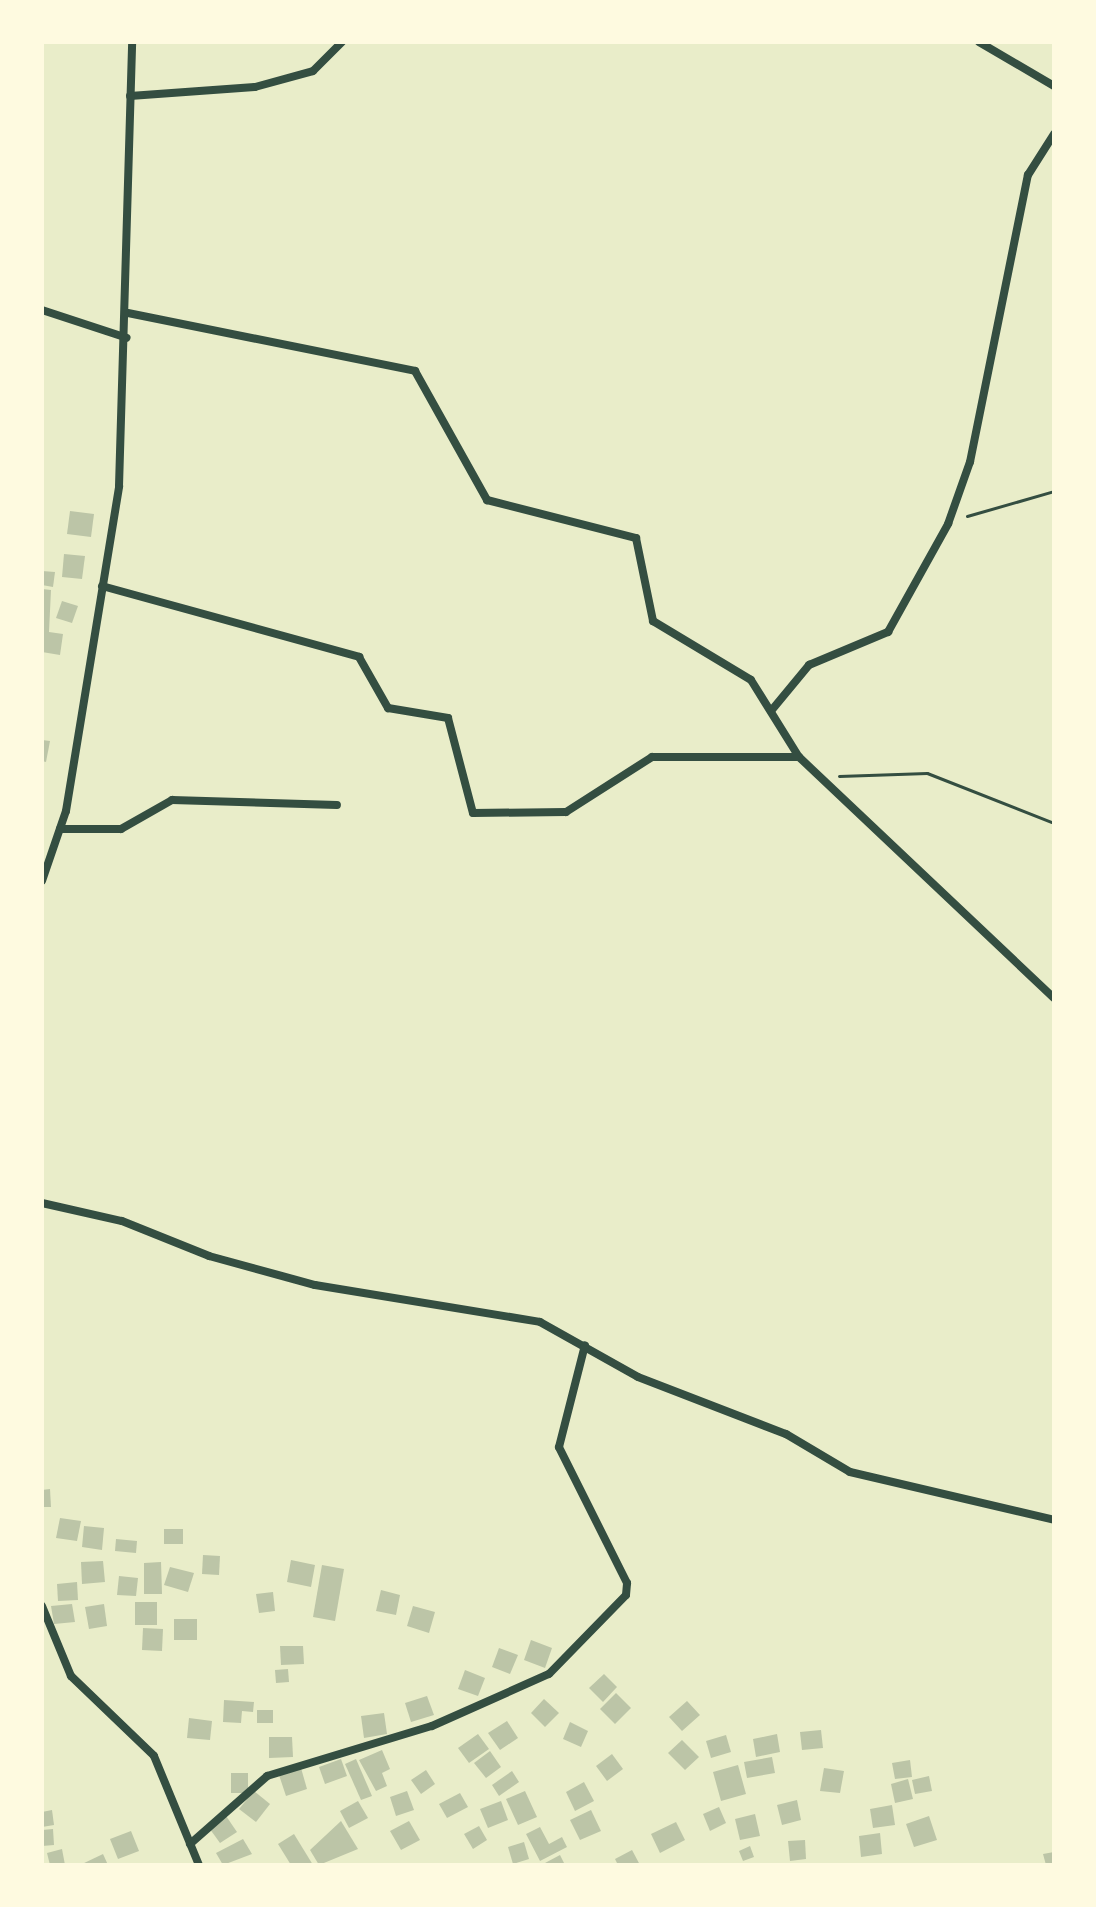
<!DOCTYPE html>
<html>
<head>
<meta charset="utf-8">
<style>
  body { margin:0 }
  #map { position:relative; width:1096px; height:1907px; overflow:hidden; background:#e9edc9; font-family:Bitter,serif }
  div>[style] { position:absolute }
  .building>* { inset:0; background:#bcc5a7 }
  .path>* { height:3px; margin:-1.5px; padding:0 1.5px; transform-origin:1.5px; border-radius:1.5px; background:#344e41 }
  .minor>* { height:8px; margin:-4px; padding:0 4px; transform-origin:4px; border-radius:4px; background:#344e41 }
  span { translate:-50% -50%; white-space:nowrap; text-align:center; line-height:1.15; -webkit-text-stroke:6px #fefae0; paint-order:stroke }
  .frame { position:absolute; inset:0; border:44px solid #fefae0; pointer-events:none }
</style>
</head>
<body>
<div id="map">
  <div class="building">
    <i style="clip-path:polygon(70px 511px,94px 514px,91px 537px,67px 534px)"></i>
    <i style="clip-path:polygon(64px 554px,85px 556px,82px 579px,62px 577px)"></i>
    <i style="clip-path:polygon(42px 571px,55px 572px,53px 587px,42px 585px)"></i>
    <i style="clip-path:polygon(42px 589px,51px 590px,49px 632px,63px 634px,60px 655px,42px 652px)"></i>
    <i style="clip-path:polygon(62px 601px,78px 606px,72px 623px,56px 618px)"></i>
    <i style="clip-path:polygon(42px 740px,50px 741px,46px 762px,42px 761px)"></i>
    <i style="clip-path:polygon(50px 1489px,51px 1507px,42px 1507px,42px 1490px)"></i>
    <i style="clip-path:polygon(60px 1518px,81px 1521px,77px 1541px,56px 1538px)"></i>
    <i style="clip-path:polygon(84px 1526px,104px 1528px,102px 1550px,82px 1547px)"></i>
    <i style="clip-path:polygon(164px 1529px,183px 1529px,183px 1544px,164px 1544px)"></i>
    <i style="clip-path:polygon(116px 1539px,137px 1541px,136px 1553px,115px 1551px)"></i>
    <i style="clip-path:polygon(203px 1555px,220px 1556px,219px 1575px,202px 1574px)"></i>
    <i style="clip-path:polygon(291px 1560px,315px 1565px,311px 1587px,287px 1582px)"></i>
    <i style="clip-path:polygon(103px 1561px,105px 1582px,82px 1584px,81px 1562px)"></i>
    <i style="clip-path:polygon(161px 1562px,162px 1594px,144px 1594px,144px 1563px)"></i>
    <i style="clip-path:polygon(322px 1565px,344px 1569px,335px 1621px,313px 1617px)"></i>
    <i style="clip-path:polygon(170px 1567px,194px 1573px,188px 1592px,164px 1585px)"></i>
    <i style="clip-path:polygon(119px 1576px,138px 1578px,136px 1596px,117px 1595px)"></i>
    <i style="clip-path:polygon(77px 1582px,78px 1600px,58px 1601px,57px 1584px)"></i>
    <i style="clip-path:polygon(381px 1590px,400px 1595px,396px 1615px,376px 1611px)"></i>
    <i style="clip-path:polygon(273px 1592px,275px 1611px,259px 1613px,256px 1594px)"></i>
    <i style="clip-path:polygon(135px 1602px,157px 1602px,157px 1625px,135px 1625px)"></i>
    <i style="clip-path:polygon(72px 1604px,75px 1622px,54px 1624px,51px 1606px)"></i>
    <i style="clip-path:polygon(104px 1604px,107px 1626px,89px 1629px,85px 1607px)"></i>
    <i style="clip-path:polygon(413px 1606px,435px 1612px,429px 1633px,407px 1626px)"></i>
    <i style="clip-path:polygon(174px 1619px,197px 1619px,197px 1640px,174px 1640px)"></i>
    <i style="clip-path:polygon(143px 1628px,163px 1629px,162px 1651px,142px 1650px)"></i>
    <i style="clip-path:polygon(531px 1640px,552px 1648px,545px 1668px,524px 1660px)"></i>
    <i style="clip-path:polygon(280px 1646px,303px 1646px,304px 1664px,281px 1665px)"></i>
    <i style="clip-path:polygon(499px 1648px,518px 1655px,510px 1674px,492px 1667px)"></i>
    <i style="clip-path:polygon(288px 1669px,289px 1682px,276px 1683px,275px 1670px)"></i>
    <i style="clip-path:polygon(465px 1670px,485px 1678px,478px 1696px,458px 1689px)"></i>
    <i style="clip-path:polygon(604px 1674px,617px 1687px,603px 1702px,589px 1688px)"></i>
    <i style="clip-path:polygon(616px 1693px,631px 1708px,615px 1724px,600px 1709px)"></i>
    <i style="clip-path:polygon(427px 1696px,434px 1715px,411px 1722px,405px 1703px)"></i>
    <i style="clip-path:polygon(544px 1699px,559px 1713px,545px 1727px,531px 1713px)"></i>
    <i style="clip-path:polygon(224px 1700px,254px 1702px,253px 1712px,242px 1711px,241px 1723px,223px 1722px)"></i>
    <i style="clip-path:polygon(687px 1701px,700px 1715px,682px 1731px,669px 1717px)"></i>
    <i style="clip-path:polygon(257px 1710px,273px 1710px,273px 1723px,257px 1723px)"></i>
    <i style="clip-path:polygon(384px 1713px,387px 1734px,364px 1738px,361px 1716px)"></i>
    <i style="clip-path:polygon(189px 1718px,212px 1721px,210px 1740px,187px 1738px)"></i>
    <i style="clip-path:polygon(507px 1721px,518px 1738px,500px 1750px,488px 1733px)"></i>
    <i style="clip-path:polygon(570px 1722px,588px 1731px,581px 1747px,563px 1739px)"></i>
    <i style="clip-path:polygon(821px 1730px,823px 1748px,802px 1750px,800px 1732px)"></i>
    <i style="clip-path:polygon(478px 1734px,489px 1749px,469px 1763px,458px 1748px)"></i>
    <i style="clip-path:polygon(777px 1734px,780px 1752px,756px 1757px,753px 1739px)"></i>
    <i style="clip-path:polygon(726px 1735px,731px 1752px,711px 1758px,706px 1741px)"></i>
    <i style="clip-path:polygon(269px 1737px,292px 1737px,293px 1757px,269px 1758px)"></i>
    <i style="clip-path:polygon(682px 1740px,699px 1757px,685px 1770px,668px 1753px)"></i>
    <i style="clip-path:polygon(382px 1750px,390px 1769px,382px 1773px,387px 1786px,376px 1791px,359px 1760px)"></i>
    <i style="clip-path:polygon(490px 1751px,501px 1767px,486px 1778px,474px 1763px)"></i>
    <i style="clip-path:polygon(612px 1754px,623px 1769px,607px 1781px,596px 1766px)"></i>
    <i style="clip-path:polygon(772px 1757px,775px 1773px,747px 1778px,744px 1762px)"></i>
    <i style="clip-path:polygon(341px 1759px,347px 1776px,325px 1784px,319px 1767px)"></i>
    <i style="clip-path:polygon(356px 1759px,372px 1796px,361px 1800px,345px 1764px)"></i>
    <i style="clip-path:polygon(910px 1760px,912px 1777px,895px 1779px,892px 1763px)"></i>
    <i style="clip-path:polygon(738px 1765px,746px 1794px,721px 1801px,713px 1772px)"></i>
    <i style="clip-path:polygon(301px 1768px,307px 1789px,286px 1796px,279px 1775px)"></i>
    <i style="clip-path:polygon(824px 1768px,844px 1771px,840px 1793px,820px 1791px)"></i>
    <i style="clip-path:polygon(426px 1770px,435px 1784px,421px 1794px,411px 1780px)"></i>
    <i style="clip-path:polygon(512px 1771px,519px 1782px,499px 1796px,492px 1785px)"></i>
    <i style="clip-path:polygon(231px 1773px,248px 1773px,248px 1793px,231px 1793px)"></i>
    <i style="clip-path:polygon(929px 1776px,932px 1791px,915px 1794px,912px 1780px)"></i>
    <i style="clip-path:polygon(908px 1779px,913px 1799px,895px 1803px,891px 1784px)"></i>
    <i style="clip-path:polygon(584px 1782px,594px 1801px,575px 1811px,566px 1792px)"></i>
    <i style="clip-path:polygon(254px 1791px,270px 1804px,256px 1822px,239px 1809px)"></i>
    <i style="clip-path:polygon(407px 1791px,414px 1810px,396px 1816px,390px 1797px)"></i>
    <i style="clip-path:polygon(525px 1791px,537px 1817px,518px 1825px,506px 1799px)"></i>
    <i style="clip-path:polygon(460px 1793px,468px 1807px,447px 1818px,439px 1804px)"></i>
    <i style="clip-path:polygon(797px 1800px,801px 1820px,782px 1825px,777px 1805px)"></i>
    <i style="clip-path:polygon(358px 1801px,368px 1818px,349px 1828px,340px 1811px)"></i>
    <i style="clip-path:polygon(501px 1801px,508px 1820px,488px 1828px,480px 1809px)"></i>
    <i style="clip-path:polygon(892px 1805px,895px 1825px,873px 1828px,870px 1809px)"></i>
    <i style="clip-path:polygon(719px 1807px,726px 1823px,710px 1831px,703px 1814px)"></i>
    <i style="clip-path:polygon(52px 1810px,54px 1825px,42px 1827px,42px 1812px)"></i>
    <i style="clip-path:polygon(591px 1810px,601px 1831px,580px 1840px,570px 1820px)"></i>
    <i style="clip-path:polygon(224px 1813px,237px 1832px,220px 1843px,207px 1825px)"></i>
    <i style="clip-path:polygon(755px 1814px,760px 1836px,740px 1840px,735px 1819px)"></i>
    <i style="clip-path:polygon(929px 1816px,937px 1840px,914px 1847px,906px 1824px)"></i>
    <i style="clip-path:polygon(341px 1821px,358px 1849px,319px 1865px,310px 1850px)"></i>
    <i style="clip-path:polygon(409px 1821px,420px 1840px,401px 1850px,390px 1831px)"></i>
    <i style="clip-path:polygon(676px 1822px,685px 1840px,660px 1853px,651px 1834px)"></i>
    <i style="clip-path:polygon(479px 1826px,487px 1840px,473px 1849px,464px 1834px)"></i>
    <i style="clip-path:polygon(540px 1827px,549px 1844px,562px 1837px,567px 1847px,540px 1861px,526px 1834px)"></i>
    <i style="clip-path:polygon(53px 1829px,54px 1845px,42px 1846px,42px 1830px)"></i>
    <i style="clip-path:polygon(131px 1831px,139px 1851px,118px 1859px,110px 1839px)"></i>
    <i style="clip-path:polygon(880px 1833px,882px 1854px,861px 1857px,859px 1836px)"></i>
    <i style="clip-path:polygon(294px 1834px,313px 1865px,291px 1865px,278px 1844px)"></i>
    <i style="clip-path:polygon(243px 1839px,252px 1854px,223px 1865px,216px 1853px)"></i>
    <i style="clip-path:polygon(805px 1840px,806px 1859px,790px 1861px,788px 1841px)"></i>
    <i style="clip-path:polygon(524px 1842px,529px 1859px,513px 1864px,508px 1847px)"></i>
    <i style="clip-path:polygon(750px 1846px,754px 1857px,743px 1861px,739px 1851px)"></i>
    <i style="clip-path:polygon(62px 1849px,65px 1865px,50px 1865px,47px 1853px)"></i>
    <i style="clip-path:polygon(632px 1850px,640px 1865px,618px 1865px,615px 1859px)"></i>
    <i style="clip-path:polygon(1054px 1852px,1054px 1865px,1046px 1865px,1043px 1854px)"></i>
    <i style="clip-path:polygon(103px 1854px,108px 1865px,80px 1865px)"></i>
    <i style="clip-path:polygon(560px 1855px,565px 1865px,546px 1865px,545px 1863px)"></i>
  </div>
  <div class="path">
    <i style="left:967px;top:516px;width:91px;rotate:-16deg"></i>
    <i style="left:839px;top:776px;width:88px;rotate:-2deg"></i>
    <i style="left:927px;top:773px;width:136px;rotate:21.5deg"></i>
  </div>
  <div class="minor">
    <i style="left:979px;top:42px;width:87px;rotate:30.4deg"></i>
    <i style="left:130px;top:96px;width:125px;rotate:-4.1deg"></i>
    <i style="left:255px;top:87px;width:60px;rotate:-15.4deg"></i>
    <i style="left:313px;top:71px;width:41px;rotate:-45deg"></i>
    <i style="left:42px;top:310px;width:89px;rotate:18.2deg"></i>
    <i style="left:128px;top:313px;width:293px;rotate:11.4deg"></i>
    <i style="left:415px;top:371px;width:148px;rotate:60.8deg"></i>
    <i style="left:487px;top:500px;width:154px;rotate:14.3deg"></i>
    <i style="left:636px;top:538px;width:85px;rotate:78.4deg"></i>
    <i style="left:653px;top:621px;width:114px;rotate:31deg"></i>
    <i style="left:751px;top:680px;width:91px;rotate:58.1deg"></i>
    <i style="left:799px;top:757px;width:351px;rotate:43.4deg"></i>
    <i style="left:102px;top:586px;width:267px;rotate:15.4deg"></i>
    <i style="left:359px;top:657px;width:59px;rotate:60.4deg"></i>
    <i style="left:388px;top:708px;width:61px;rotate:9.5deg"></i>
    <i style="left:448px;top:718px;width:98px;rotate:75.3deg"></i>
    <i style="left:473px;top:813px;width:93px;rotate:-0.6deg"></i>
    <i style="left:566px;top:812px;width:102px;rotate:-32.6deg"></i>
    <i style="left:652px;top:757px;width:147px"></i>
    <i style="left:771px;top:711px;width:60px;rotate:-50.4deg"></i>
    <i style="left:809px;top:665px;width:86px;rotate:-22.7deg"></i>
    <i style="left:888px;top:632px;width:124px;rotate:-60.9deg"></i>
    <i style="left:948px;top:524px;width:66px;rotate:-70.5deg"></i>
    <i style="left:970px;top:462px;width:293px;rotate:-78.6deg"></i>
    <i style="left:1028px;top:175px;width:49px;rotate:-57.6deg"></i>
    <i style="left:60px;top:829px;width:61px"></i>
    <i style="left:121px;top:829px;width:59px;rotate:-29.6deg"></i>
    <i style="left:172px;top:800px;width:165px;rotate:1.7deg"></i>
    <i style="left:42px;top:881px;width:74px;rotate:-71.1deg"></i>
    <i style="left:66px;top:811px;width:329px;rotate:-80.7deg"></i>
    <i style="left:119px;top:486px;width:444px;rotate:-88.3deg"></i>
    <i style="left:42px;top:1203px;width:82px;rotate:12.7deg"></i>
    <i style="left:122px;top:1221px;width:94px;rotate:21.9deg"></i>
    <i style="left:209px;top:1256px;width:110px;rotate:15.3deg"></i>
    <i style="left:315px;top:1285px;width:228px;rotate:9.3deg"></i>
    <i style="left:540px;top:1322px;width:112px;rotate:29.3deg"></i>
    <i style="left:638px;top:1377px;width:159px;rotate:21.1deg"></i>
    <i style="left:786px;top:1434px;width:74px;rotate:30.7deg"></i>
    <i style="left:850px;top:1472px;width:210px;rotate:13.2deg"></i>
    <i style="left:42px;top:1606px;width:76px;rotate:67.5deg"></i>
    <i style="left:71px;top:1676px;width:115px;rotate:43.9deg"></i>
    <i style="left:154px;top:1756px;width:118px;rotate:67.6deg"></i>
    <i style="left:190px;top:1844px;width:103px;rotate:-41.4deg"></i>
    <i style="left:267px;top:1776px;width:172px;rotate:-16.9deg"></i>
    <i style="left:432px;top:1726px;width:128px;rotate:-24deg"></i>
    <i style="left:549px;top:1674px;width:110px;rotate:-45.7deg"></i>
    <i style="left:626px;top:1595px;width:12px;rotate:-85deg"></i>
    <i style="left:627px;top:1583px;width:152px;rotate:-116.6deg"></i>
    <i style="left:559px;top:1447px;width:105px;rotate:-75.7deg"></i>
  </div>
  <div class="frame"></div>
</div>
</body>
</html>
